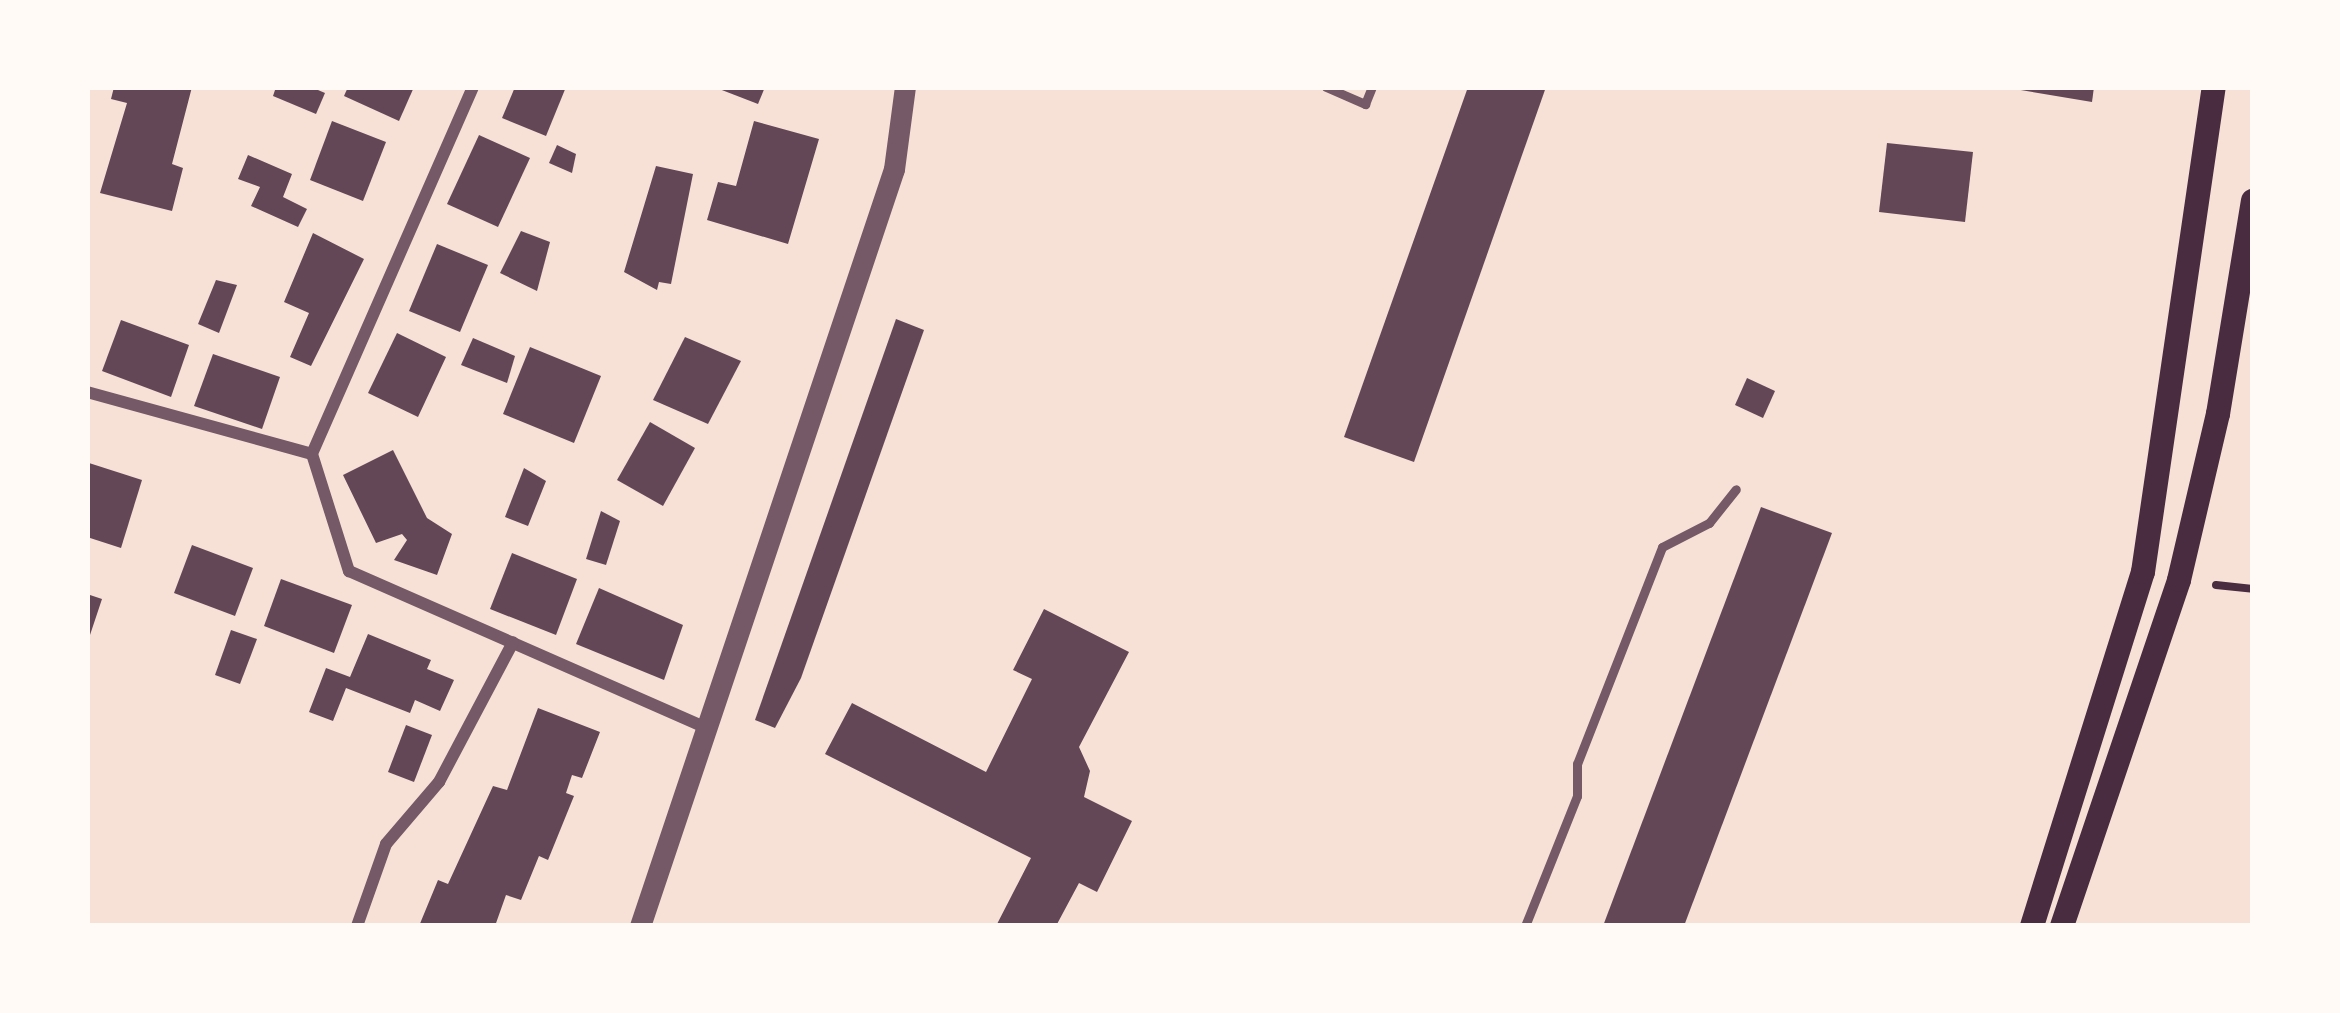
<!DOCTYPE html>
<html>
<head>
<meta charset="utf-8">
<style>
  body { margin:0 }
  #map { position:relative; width:2340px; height:1013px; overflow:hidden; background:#f7e1d7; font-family:Commissioner,sans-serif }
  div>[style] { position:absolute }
  .building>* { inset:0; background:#644757 }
  .path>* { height:8px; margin:-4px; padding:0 4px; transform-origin:4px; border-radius:4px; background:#4a2c40 }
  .service>* { height:9px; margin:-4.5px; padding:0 4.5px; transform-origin:4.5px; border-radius:4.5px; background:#755966 }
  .minor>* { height:12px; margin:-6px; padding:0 6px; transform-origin:6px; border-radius:6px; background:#755966 }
  .tertiary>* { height:21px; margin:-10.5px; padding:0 10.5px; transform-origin:10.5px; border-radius:10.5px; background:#755966 }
  .secondary>* { height:24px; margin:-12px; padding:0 12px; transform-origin:12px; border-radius:12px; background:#4a2c40 }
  span { translate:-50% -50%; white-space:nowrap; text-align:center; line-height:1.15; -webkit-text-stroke:9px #fffaf5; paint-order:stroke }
  .frame { position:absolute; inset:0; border:90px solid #fffaf5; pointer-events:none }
</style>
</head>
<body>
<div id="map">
  <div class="building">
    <i style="clip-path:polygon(114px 87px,192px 87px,172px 164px,183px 168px,172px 211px,100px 193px,127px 103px,111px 99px)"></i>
    <i style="clip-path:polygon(276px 87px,311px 87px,325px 93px,316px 114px,273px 96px)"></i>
    <i style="clip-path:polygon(348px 87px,414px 87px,399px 121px,344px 96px)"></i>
    <i style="clip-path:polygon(515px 87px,566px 87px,546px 136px,502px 118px)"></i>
    <i style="clip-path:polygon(714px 87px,765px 87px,758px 104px)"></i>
    <i style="clip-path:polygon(1468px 87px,1546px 87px,1414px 462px,1344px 437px)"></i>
    <i style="clip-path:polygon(2003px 87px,2094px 87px,2092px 102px)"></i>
    <i style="clip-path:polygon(332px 121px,386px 142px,363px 201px,310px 180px)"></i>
    <i style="clip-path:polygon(754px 121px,819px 139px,788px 244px,707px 220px,718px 182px,736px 186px)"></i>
    <i style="clip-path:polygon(479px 135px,530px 158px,498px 227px,447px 204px)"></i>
    <i style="clip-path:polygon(1887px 143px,1973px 152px,1965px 222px,1879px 212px)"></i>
    <i style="clip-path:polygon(557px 145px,576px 154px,572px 173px,549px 163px)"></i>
    <i style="clip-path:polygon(248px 155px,292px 174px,283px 197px,307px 209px,298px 227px,251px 206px,260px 187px,238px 179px)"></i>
    <i style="clip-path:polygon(656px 166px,693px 174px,671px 284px,659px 282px,657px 290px,624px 272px)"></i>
    <i style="clip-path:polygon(521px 231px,550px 242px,537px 291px,500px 273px)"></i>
    <i style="clip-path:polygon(313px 233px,364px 259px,311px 366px,290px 357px,309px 313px,284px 302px)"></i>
    <i style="clip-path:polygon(437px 244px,488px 265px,460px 332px,409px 311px)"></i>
    <i style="clip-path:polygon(216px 280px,237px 285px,219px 333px,198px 324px)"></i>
    <i style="clip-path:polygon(896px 319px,924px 330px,801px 678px,775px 728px,755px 720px)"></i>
    <i style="clip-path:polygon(121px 320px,189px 345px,171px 397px,102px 371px)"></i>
    <i style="clip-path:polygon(397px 333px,446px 357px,418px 417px,368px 393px)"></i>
    <i style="clip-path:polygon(685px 337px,741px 361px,708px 424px,653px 400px)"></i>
    <i style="clip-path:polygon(473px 338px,515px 356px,507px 383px,461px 365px)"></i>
    <i style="clip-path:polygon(530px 347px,601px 376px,574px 443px,503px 414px)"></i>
    <i style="clip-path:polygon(213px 354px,280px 377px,262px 429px,194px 406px)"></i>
    <i style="clip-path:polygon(1747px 378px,1775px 391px,1763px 418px,1735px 405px)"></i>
    <i style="clip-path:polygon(650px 422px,695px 448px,663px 506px,617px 480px)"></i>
    <i style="clip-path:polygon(393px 450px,427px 518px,452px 534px,437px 575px,394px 560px,407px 540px,402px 534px,376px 543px,343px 475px)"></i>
    <i style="clip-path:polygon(89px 463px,142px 480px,121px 548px,87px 537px)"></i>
    <i style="clip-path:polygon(524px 468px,546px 481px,528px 526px,505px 517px)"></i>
    <i style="clip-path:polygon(1761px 507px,1832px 533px,1684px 926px,1603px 926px)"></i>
    <i style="clip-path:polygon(601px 511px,620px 521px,606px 565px,586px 559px)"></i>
    <i style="clip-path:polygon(192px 545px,253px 568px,235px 616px,174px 593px)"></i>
    <i style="clip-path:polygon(512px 553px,577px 579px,556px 635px,490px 609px)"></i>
    <i style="clip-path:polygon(281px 579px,352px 605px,334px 653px,264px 626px)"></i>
    <i style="clip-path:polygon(599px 588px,683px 625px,664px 680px,576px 644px)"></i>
    <i style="clip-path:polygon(87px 594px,102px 599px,88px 641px,87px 641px)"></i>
    <i style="clip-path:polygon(1044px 609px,1129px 652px,1079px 747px,1090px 771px,1084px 797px,1132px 821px,1097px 892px,1079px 883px,1056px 926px,996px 926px,1031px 858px,825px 754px,852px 703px,986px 772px,1032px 679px,1013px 670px)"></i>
    <i style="clip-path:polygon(231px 630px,257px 639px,240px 684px,215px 675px)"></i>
    <i style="clip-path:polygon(368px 634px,431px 660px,427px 669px,454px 680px,440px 711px,415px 700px,410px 713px,346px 688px,333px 721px,309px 712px,326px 668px,350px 677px)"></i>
    <i style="clip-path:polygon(538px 708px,600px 732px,582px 778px,572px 775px,566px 793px,574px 796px,548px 860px,539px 856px,521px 900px,506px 895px,495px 926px,419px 926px,438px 880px,448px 884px,493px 786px,507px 790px)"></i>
    <i style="clip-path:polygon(406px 725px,432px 735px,414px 782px,388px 772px)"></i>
  </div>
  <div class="path">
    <i style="left:2216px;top:585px;width:37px;rotate:6deg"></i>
  </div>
  <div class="service">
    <i style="left:1326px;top:87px;width:43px;rotate:23.6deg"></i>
    <i style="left:1365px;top:104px;width:18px;rotate:-68deg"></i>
    <i style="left:1525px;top:926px;width:140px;rotate:-68.2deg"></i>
    <i style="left:1577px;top:796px;width:32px;rotate:-90deg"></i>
    <i style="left:1577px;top:764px;width:233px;rotate:-68.6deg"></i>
    <i style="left:1662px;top:547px;width:53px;rotate:-27.1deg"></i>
    <i style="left:1709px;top:523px;width:43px;rotate:-51.5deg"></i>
  </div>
  <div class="minor">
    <i style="left:473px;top:87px;width:401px;rotate:113.7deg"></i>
    <i style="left:312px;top:454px;width:123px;rotate:72.5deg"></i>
    <i style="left:349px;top:571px;width:388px;rotate:23.7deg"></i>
    <i style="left:87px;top:392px;width:233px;rotate:15.4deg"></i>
    <i style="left:357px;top:926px;width:87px;rotate:-70.5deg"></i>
    <i style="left:386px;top:844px;width:82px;rotate:-49.5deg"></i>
    <i style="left:439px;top:782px;width:158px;rotate:-62.1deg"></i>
  </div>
  <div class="tertiary">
    <i style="left:640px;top:926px;width:798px;rotate:-71.45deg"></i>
    <i style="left:894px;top:169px;width:83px;rotate:-82.4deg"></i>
  </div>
  <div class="secondary">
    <i style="left:2032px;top:926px;width:371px;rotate:-72.6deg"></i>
    <i style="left:2143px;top:572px;width:490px;rotate:-81.7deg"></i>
    <i style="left:2062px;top:926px;width:365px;rotate:-71.3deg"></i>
    <i style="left:2179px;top:580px;width:171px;rotate:-76.8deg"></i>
    <i style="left:2218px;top:414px;width:216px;rotate:-80.7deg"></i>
  </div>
  <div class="frame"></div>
</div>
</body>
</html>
